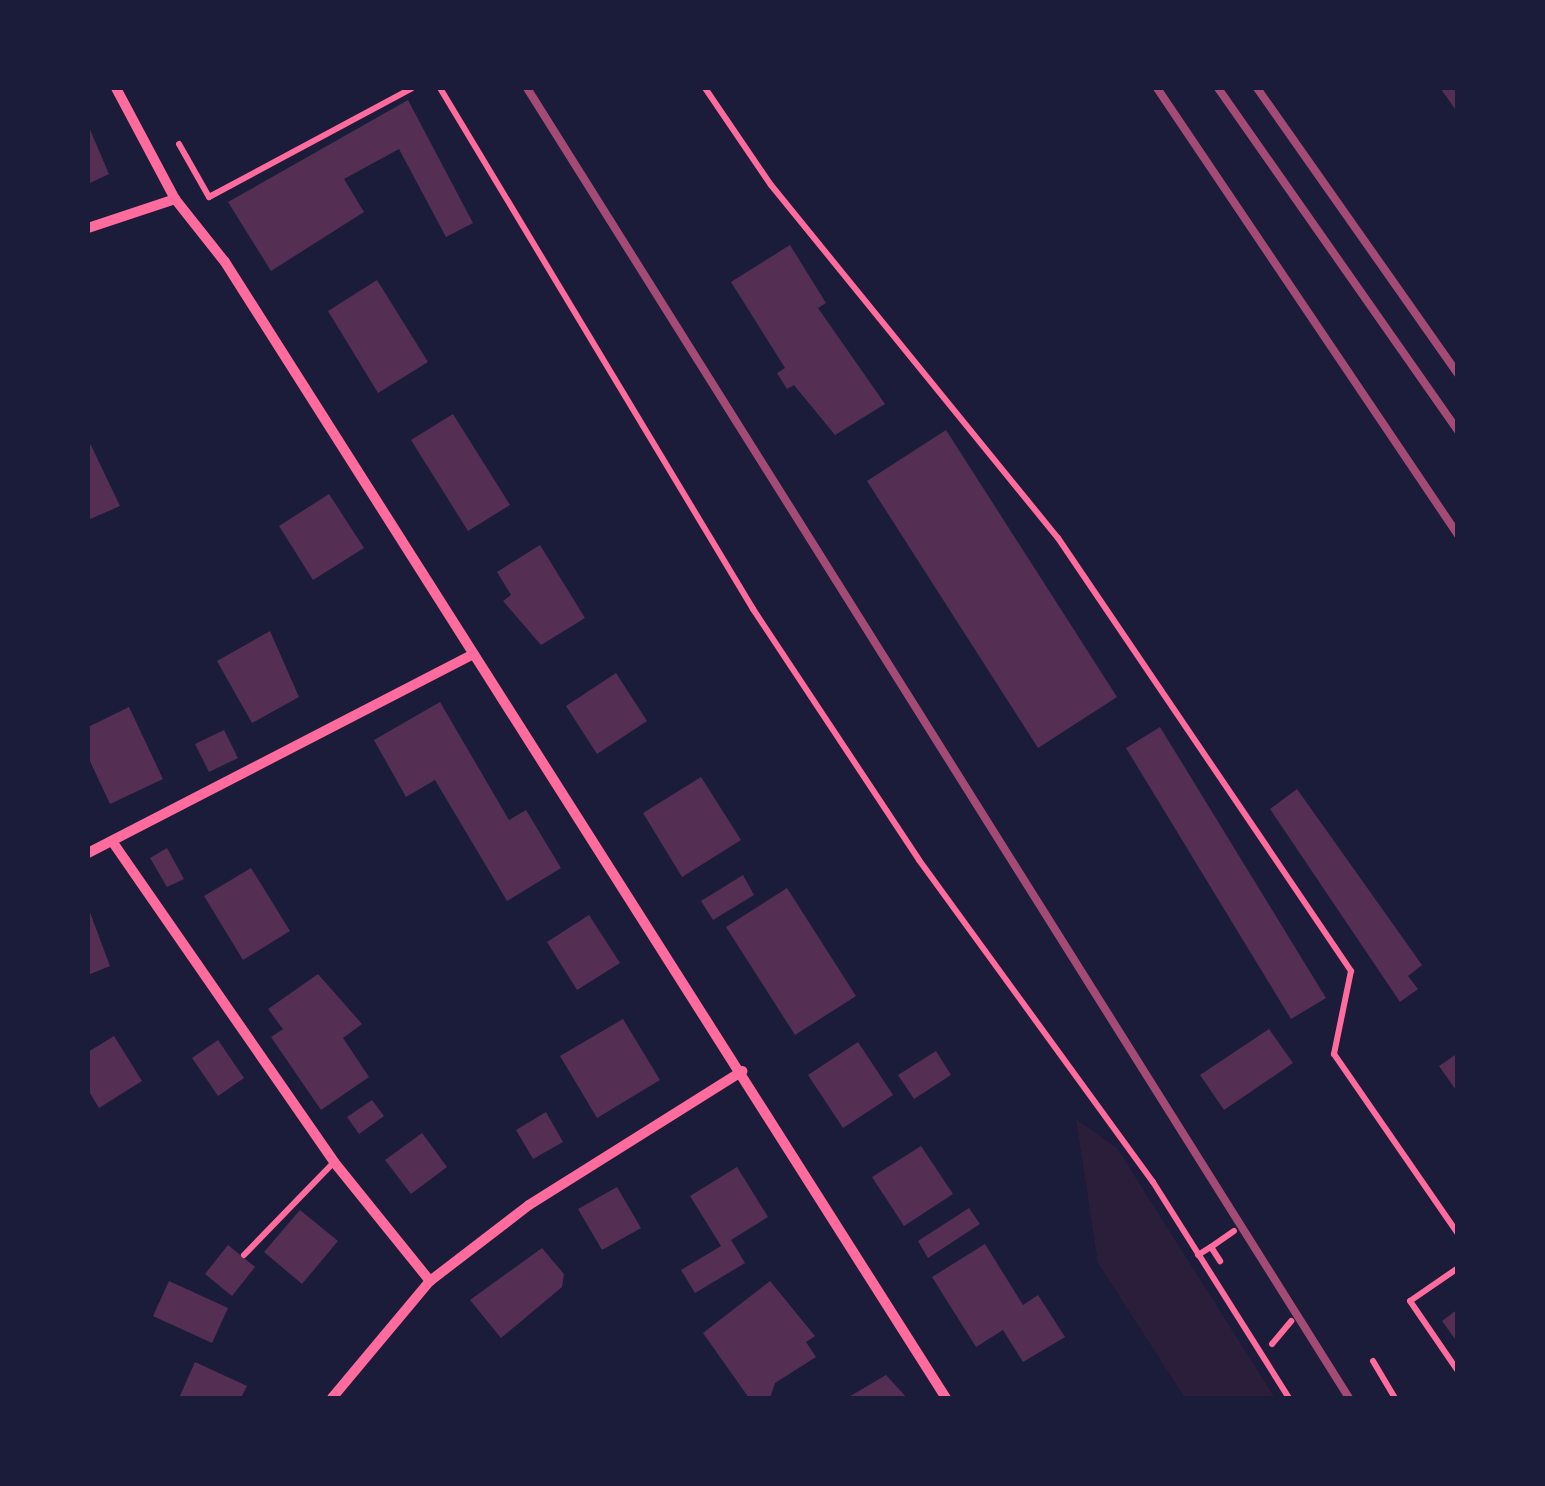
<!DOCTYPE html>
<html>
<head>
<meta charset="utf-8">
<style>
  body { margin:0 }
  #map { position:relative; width:1545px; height:1486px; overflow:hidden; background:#1b1b3a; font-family:"Exo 2",sans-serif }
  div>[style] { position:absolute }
  .green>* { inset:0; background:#2a1e3b }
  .building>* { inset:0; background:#542f53 }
  .path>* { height:6px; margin:-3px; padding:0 3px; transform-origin:3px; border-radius:3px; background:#ff6b9d }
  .service>* { height:6px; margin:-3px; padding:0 3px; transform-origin:3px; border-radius:3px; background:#ff6b9d }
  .minor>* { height:10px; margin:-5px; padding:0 5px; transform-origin:5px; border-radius:5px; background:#ff6b9d }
  .rail>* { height:8px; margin:-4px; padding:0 4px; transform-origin:4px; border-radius:4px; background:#a44b75 }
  span { translate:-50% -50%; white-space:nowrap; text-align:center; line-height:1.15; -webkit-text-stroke:8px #1b1b3a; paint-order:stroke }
  .frame { position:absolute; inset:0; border:90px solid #1b1b3a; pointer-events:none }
</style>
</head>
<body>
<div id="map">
  <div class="green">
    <i style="clip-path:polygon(1076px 1119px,1117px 1148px,1275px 1398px,1185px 1398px,1098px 1263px)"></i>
  </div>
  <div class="building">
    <i style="clip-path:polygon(1440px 88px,1458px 88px,1458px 113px)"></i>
    <i style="clip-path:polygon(408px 100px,473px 223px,446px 237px,399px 149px,344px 179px,364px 212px,271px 271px,228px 202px)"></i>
    <i style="clip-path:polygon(88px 125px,109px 174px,88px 184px)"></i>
    <i style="clip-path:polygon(790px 245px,826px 303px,818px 308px,885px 404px,835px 435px,794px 385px,787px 389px,777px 373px,785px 368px,731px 282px)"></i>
    <i style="clip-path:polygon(377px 280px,428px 362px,378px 393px,328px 311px)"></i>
    <i style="clip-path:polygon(453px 414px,510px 505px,468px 531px,411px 440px)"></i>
    <i style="clip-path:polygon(946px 430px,1117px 697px,1038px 748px,867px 481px)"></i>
    <i style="clip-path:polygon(88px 439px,120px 506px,88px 520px)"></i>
    <i style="clip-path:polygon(329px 494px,364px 548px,313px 580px,279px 526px)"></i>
    <i style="clip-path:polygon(540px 545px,585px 618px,541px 645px,503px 601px,511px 595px,497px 572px)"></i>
    <i style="clip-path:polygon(270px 631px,299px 697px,252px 723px,217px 661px)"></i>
    <i style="clip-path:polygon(616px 673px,647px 721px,597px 754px,566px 706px)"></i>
    <i style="clip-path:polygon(440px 702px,509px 820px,526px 810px,561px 868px,507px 901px,435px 780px,406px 797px,374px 740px)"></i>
    <i style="clip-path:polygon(129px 707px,163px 779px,110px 804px,88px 757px,88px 727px)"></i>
    <i style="clip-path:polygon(1160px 727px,1326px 998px,1291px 1019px,1126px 748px)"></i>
    <i style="clip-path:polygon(224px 730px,238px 758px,209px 772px,195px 744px)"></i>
    <i style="clip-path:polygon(701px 777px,741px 840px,682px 877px,643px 813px)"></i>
    <i style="clip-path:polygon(1297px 789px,1422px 965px,1408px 976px,1418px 989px,1400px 1002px,1270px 809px)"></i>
    <i style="clip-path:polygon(167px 848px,184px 879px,167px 887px,150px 858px)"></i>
    <i style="clip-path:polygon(251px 868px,290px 931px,243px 960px,204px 896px)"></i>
    <i style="clip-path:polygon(743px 875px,754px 895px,713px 920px,701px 901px)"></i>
    <i style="clip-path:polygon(787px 888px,856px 996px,795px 1035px,726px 927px)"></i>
    <i style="clip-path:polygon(88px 907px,110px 966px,88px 975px)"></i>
    <i style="clip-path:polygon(589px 915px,620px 963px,577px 990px,547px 942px)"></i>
    <i style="clip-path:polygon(318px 974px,362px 1024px,343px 1038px,369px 1077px,321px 1110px,271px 1037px,283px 1029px,268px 1009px)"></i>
    <i style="clip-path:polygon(623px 1019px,660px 1080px,597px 1118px,560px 1056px)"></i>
    <i style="clip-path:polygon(1269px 1029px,1293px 1063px,1224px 1110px,1200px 1075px)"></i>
    <i style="clip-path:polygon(114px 1036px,142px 1081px,99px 1108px,88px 1090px,88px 1052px)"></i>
    <i style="clip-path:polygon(218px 1040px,244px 1078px,218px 1096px,192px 1058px)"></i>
    <i style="clip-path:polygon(858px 1042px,893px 1095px,843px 1128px,808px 1075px)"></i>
    <i style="clip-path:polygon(936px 1051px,951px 1075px,914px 1099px,898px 1075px)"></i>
    <i style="clip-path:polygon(1458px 1053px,1458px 1093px,1439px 1066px)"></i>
    <i style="clip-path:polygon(372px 1100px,384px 1116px,359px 1134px,347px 1117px)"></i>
    <i style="clip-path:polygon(546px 1112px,563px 1142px,533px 1159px,516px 1130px)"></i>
    <i style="clip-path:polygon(422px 1133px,447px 1167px,411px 1194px,385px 1160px)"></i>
    <i style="clip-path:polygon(921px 1146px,953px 1194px,904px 1226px,872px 1177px)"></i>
    <i style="clip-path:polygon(737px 1167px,768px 1217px,731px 1240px,745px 1263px,695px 1293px,681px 1270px,721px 1246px,690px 1196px)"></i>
    <i style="clip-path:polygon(617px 1187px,641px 1228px,602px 1250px,578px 1209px)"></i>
    <i style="clip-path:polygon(969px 1208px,980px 1224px,928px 1258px,918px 1241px)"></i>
    <i style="clip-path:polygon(300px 1210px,338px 1241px,302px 1284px,264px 1252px)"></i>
    <i style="clip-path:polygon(985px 1244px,1023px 1305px,1038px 1295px,1065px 1337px,1023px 1362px,1003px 1330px,976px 1347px,932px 1277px)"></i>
    <i style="clip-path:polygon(228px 1245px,255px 1267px,232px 1296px,205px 1274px)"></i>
    <i style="clip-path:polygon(542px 1248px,564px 1274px,562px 1287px,501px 1338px,470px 1300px)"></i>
    <i style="clip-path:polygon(169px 1281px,228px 1308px,212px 1343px,153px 1316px)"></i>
    <i style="clip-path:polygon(770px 1281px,815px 1336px,806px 1342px,816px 1357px,775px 1383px,770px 1398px,749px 1398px,703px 1333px)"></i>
    <i style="clip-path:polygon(1458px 1309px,1458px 1343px,1442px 1321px)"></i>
    <i style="clip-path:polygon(195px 1362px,247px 1386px,241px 1398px,179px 1398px)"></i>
    <i style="clip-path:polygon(886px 1375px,907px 1398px,847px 1398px)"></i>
  </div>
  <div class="path">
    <i style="left:440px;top:88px;width:608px;rotate:59deg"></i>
    <i style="left:753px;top:609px;width:301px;rotate:56.5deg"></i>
    <i style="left:919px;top:860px;width:398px;rotate:54deg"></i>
    <i style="left:1153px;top:1182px;width:255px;rotate:57.8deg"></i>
    <i style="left:179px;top:144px;width:61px;rotate:60.5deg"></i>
    <i style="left:209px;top:197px;width:230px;rotate:-28.2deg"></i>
    <i style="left:1211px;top:1247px;width:28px;rotate:-35deg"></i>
    <i style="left:1198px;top:1255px;width:15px;rotate:-32deg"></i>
    <i style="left:1211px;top:1247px;width:17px;rotate:57deg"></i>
    <i style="left:1272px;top:1344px;width:30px;rotate:-50deg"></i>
    <i style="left:1373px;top:1361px;width:43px;rotate:59.3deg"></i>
  </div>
  <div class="service">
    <i style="left:705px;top:88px;width:117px;rotate:55.8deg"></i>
    <i style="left:771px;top:185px;width:455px;rotate:50.9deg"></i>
    <i style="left:1058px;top:538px;width:523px;rotate:55.91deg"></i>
    <i style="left:1351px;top:971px;width:85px;rotate:101.6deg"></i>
    <i style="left:1334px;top:1054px;width:219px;rotate:55.4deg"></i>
    <i style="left:244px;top:1255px;width:128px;rotate:-45.9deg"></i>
    <i style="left:1458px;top:1268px;width:58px;rotate:145.5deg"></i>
    <i style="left:1410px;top:1301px;width:85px;rotate:55.6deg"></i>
  </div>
  <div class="minor">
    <i style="left:116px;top:88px;width:126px;rotate:62deg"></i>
    <i style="left:175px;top:199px;width:80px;rotate:51.6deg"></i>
    <i style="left:225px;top:262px;width:1345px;rotate:57.6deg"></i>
    <i style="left:88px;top:228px;width:92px;rotate:-18.4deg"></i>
    <i style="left:114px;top:844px;width:387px;rotate:55.3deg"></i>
    <i style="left:334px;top:1162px;width:153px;rotate:51.1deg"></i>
    <i style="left:88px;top:853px;width:432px;rotate:-27.3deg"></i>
    <i style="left:332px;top:1398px;width:153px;rotate:-50.1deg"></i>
    <i style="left:430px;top:1281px;width:125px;rotate:-37.5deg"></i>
    <i style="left:529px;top:1205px;width:252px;rotate:-32.1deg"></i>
  </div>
  <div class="rail">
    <i style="left:527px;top:88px;width:1547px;rotate:57.89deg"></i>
    <i style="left:1157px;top:88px;width:539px;rotate:56.04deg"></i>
    <i style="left:1218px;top:88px;width:419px;rotate:55deg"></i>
    <i style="left:1257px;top:88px;width:350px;rotate:54.9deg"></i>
  </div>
  <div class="frame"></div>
</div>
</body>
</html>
